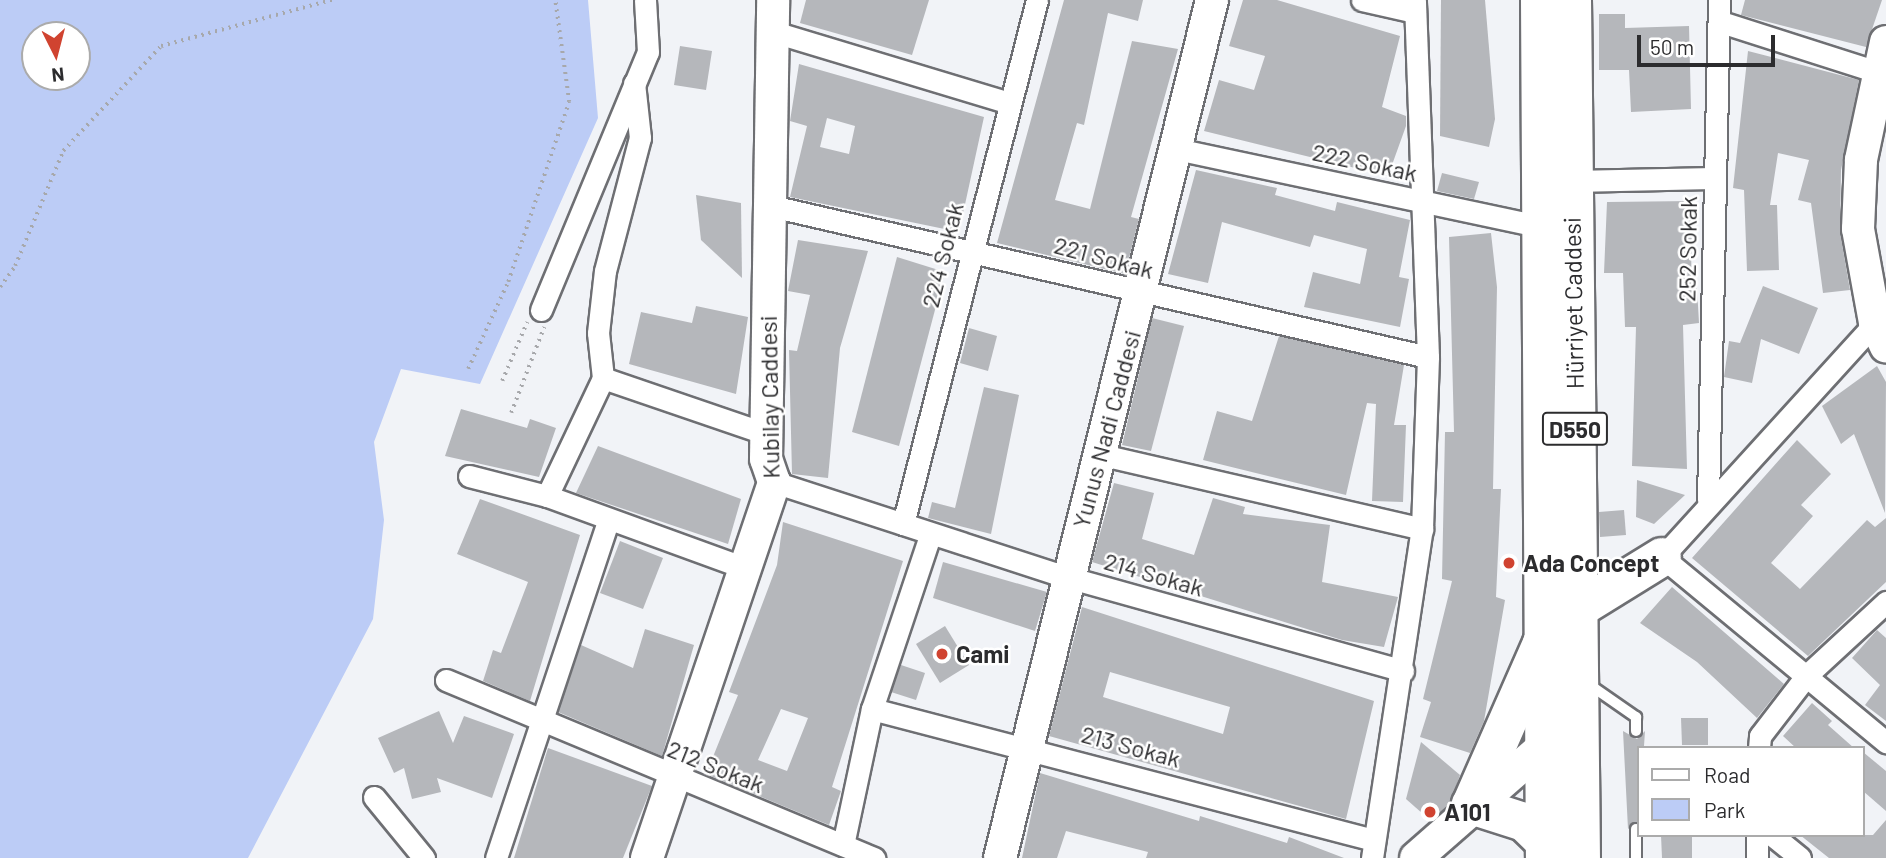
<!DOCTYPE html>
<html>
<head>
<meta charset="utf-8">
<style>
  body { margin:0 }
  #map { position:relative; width:1886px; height:858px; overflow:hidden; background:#f1f3f7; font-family:Barlow,sans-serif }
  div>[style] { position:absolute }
  .green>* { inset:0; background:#bcccf6 }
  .building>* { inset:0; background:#b5b7bb }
  .path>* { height:3.5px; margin-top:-1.75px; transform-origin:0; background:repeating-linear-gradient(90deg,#a7a8ab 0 2px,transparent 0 7px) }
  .roads { filter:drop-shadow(2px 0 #6e6f73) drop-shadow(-2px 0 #6e6f73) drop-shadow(0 2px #6e6f73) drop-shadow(0 -2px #6e6f73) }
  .lane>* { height:10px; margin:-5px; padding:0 5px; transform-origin:5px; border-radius:5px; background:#fff }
  .street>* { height:21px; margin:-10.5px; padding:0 10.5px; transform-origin:10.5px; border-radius:10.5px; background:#fff }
  .secondary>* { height:32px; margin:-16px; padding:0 16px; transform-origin:16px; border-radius:16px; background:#fff }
  .highway>* { height:38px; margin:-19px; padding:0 19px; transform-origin:19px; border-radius:19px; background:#fff }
  .dots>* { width:19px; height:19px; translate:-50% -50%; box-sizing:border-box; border:4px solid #fff; border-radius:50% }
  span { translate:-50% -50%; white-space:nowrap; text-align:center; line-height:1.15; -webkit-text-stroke:5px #fff; paint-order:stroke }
  .shield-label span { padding:2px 5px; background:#fff; border:2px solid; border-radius:5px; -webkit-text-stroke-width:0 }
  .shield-label { font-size:23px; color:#2c2c2e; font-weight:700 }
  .street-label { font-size:24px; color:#2c2c2e }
  .poi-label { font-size:24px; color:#2c2c2e; font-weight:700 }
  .left { translate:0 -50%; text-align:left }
  .legend { position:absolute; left:1637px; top:746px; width:228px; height:91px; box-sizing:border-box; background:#fff; border:2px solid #ababab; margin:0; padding:9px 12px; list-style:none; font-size:21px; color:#2c2c2e }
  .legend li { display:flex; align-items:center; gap:14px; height:35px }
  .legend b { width:35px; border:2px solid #ababab }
  .north { position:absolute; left:21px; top:21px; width:70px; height:70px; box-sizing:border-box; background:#fff; border:2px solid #ababab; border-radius:50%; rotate:174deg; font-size:19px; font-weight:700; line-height:28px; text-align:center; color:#2c2c2e }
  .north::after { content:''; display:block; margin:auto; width:24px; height:32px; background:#d04330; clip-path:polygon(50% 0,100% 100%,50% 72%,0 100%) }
  .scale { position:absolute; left:1637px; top:35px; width:138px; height:32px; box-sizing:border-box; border:4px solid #2c2c2e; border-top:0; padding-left:9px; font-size:21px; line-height:24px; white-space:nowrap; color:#2c2c2e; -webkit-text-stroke:5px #fff; paint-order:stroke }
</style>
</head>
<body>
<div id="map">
  <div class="green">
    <i style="clip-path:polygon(evenodd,0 0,588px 0,598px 118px,480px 384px,401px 369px,374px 442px,384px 520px,373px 619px,248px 858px,0 858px,0 0,35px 35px,77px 35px,77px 77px,35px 77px,35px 35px)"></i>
  </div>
  <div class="building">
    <i style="clip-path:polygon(806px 0,929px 0,912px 55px,800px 23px)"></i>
    <i style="clip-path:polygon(1064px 0,1143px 0,1138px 21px,1108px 13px,1084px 125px,1077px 123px,1055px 200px,1090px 209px,1132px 41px,1178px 49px,1131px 217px,1139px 219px,1125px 274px,997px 243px)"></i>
    <i style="clip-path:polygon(1243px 0,1277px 0,1400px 36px,1382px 107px,1406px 116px,1406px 126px,1388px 176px,1204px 131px,1219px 80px,1254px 90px,1265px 56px,1229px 46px)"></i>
    <i style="clip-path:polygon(1441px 0,1485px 0,1495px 119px,1489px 147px,1440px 136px)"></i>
    <i style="clip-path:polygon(1745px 0,1882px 0,1866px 47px,1741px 15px)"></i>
    <i style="clip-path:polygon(1599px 14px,1625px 14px,1625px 28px,1689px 26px,1691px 109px,1631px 112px,1629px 70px,1599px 70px)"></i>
    <i style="clip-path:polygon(680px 46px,712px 51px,706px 90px,674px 85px)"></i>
    <i style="clip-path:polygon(1748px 51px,1859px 80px,1841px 170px,1840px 232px,1850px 290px,1823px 293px,1811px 203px,1798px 200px,1809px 160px,1778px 153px,1770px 205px,1777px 205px,1779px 270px,1747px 271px,1744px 190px,1733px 188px)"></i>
    <i style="clip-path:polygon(evenodd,799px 64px,984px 117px,959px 232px,790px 197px,807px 126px,790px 121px,799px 64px,827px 118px,855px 126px,849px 154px,820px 147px,827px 118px)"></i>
    <i style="clip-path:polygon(1196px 170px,1277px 188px,1275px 195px,1335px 211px,1337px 202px,1410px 220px,1399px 277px,1409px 279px,1400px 327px,1304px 307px,1313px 272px,1360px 284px,1367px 249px,1314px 235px,1310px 247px,1222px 222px,1208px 283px,1168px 274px)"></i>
    <i style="clip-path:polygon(1442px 173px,1479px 182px,1474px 199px,1437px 191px)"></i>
    <i style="clip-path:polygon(696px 195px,741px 203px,742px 278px,701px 240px)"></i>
    <i style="clip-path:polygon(1692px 201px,1691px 288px,1697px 288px,1699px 323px,1683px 325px,1687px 469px,1632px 466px,1636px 327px,1625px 327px,1623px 273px,1604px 273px,1607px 202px)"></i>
    <i style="clip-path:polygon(1491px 233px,1497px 287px,1493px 489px,1501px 489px,1496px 597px,1505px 600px,1484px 721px,1470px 753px,1420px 737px,1431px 702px,1423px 699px,1452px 581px,1442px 579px,1445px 432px,1454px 432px,1449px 237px)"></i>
    <i style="clip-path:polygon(798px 240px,868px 251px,840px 348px,828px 478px,792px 474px,789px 350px,797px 351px,810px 295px,788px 291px)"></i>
    <i style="clip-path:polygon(897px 257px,945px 272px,899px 446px,852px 432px)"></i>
    <i style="clip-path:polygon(1763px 286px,1818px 308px,1799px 354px,1761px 339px,1752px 383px,1724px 377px,1729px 341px,1740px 343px)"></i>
    <i style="clip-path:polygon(696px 306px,748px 317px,736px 394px,629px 364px,641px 312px,692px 323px)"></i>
    <i style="clip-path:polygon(1152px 318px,1184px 326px,1151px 451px,1122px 445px)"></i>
    <i style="clip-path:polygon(969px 328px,997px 336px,988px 371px,960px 363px)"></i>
    <i style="clip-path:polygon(1279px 336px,1404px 365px,1394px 425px,1406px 425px,1403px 502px,1372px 501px,1376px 404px,1367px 403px,1346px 495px,1203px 460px,1217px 411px,1252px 421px)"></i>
    <i style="clip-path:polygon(1877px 366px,1886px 382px,1885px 513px,1854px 434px,1841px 444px,1822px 406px)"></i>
    <i style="clip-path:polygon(984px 387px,1019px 395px,991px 534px,928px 518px,932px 502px,955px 508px)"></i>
    <i style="clip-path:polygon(461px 409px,527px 428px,530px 419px,556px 428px,539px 477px,445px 456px)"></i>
    <i style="clip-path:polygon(1797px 440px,1831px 474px,1801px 505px,1813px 516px,1771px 563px,1800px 589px,1867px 520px,1875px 527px,1886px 518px,1886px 582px,1808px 656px,1692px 558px)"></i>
    <i style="clip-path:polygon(598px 446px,741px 499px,728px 544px,576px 493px)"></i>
    <i style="clip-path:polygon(1637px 480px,1685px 495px,1654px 524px,1636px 517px)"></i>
    <i style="clip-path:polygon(1114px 483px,1154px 493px,1142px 539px,1194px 555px,1213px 498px,1245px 507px,1243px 514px,1330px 525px,1322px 582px,1398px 597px,1384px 647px,1342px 640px,1092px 562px)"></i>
    <i style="clip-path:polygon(480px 499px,580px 535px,530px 701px,483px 681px,493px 650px,501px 653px,528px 582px,457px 554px)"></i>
    <i style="clip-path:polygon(1624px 510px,1626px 535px,1600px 537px,1599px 512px)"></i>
    <i style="clip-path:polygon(evenodd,783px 522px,903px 561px,832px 787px,841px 791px,829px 825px,706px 774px,738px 695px,729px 692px,777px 565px,783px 522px,781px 709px,808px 718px,787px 771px,758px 760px,781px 709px)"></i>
    <i style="clip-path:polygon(620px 541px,663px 558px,643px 609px,600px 593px)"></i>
    <i style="clip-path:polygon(943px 562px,1047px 592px,1035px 631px,933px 598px)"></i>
    <i style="clip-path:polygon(1672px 587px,1784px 684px,1757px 718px,1697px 662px,1640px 623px)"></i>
    <i style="clip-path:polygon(evenodd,1082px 607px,1374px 701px,1346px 819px,1049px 736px,1082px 607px,1110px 672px,1230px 707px,1223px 734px,1103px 697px,1110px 672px)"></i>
    <i style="clip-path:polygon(945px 626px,969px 665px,940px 683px,916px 644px)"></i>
    <i style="clip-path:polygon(645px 629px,694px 645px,662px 756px,558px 712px,581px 645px,633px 668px)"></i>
    <i style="clip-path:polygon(1877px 630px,1886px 638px,1886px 721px,1865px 705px,1880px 685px,1852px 658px)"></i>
    <i style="clip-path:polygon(901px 665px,925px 673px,916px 700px,891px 692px)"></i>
    <i style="clip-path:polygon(1812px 703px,1832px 721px,1828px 725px,1854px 748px,1796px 748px,1783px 736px)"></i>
    <i style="clip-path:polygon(439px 711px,453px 743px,464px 716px,514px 734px,492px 798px,437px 778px,441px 792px,412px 799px,404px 768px,394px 773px,378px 738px)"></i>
    <i style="clip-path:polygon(1681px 718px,1708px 718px,1708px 745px,1682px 745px)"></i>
    <i style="clip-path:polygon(1623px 731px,1637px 739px,1645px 731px,1639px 822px,1628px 829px)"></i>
    <i style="clip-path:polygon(1421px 742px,1460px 775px,1450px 804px,1431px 821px,1406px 799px)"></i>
    <i style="clip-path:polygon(548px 748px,652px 786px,623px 858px,514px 858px)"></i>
    <i style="clip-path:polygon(1863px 752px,1886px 771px,1886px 811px,1863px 791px)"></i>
    <i style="clip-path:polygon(1040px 773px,1199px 821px,1200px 816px,1287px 843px,1289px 837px,1344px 858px,1146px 858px,1148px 852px,1066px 831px,1057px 858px,1022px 858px)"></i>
    <i style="clip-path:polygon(1886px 820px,1886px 858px,1829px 858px,1800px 835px,1873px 835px)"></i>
    <i style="clip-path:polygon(1661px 835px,1692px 835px,1692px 858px,1662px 858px)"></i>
  </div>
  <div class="path">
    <i style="left:0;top:287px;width:26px;rotate:-54deg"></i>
    <i style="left:15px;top:266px;width:125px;rotate:-67.3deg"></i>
    <i style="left:63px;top:151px;width:144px;rotate:-47deg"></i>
    <i style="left:161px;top:46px;width:177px;rotate:-15.1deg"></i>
    <i style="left:468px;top:369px;width:96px;rotate:-65.3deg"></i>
    <i style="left:508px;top:282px;width:190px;rotate:-71.3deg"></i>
    <i style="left:569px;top:102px;width:103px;rotate:-97.8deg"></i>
    <i style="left:502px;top:381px;width:64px;rotate:-67deg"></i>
    <i style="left:511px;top:413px;width:92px;rotate:-69deg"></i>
  </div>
  <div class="roads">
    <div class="lane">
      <i style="left:1587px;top:683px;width:60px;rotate:34.8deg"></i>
      <i style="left:1636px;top:717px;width:14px;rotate:90deg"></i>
      <i style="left:1636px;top:858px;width:29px;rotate:-90deg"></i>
    </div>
    <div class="street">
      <i style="left:1362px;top:0;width:54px;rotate:12.8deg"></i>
      <i style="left:1721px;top:22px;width:165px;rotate:17.7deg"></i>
      <i style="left:771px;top:31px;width:249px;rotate:16.8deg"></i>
      <i style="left:1176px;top:149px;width:376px;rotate:12deg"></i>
      <i style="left:1571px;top:181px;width:143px;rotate:-1.2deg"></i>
      <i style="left:767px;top:205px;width:678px;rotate:12.95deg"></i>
      <i style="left:541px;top:310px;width:279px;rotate:-67.5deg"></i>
      <i style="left:648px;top:52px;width:52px;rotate:-93.3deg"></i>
      <i style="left:1875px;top:323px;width:316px;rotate:132.3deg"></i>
      <i style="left:1662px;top:557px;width:291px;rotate:39.6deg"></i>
      <i style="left:603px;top:378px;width:173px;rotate:18.9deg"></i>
      <i style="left:1098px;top:454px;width:333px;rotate:13deg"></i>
      <i style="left:469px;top:476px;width:81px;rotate:14.4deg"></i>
      <i style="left:547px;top:496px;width:211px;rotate:20deg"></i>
      <i style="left:774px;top:482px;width:308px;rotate:18deg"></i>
      <i style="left:1067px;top:577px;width:349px;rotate:15.6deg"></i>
      <i style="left:547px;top:496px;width:131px;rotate:-64.6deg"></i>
      <i style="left:603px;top:378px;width:45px;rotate:-96.3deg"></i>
      <i style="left:598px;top:333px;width:62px;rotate:-83.6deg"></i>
      <i style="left:605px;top:271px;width:138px;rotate:-75.3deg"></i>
      <i style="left:640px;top:138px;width:55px;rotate:-96.2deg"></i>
      <i style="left:1708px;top:500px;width:500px;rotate:-88.74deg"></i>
      <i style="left:903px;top:524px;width:541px;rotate:-75.66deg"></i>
      <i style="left:446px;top:680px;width:464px;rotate:22.6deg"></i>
      <i style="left:872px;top:709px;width:519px;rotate:14.63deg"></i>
      <i style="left:1759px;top:748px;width:12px;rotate:-85deg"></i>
      <i style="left:1760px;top:736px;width:77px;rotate:-52.4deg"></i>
      <i style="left:1807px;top:675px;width:108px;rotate:-42.7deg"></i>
      <i style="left:374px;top:797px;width:79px;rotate:50.7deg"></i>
      <i style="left:1772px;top:835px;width:36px;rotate:39deg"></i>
      <i style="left:843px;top:845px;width:139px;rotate:-78deg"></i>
      <i style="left:872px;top:709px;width:182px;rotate:-71.5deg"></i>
      <i style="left:496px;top:858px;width:357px;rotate:-71.6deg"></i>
      <i style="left:1372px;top:858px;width:333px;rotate:-81.4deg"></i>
      <i style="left:1422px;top:529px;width:172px;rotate:-88deg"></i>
      <i style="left:1428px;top:357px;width:357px;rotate:-92.1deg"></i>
      <i style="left:1757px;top:858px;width:23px;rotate:-90deg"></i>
    </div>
    <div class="secondary">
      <i style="left:1886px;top:42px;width:121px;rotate:102deg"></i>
      <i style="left:1861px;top:160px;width:69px;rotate:92.5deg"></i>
      <i style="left:1858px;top:229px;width:96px;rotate:79.7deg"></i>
      <i style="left:1875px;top:323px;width:26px;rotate:65deg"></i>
      <i style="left:647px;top:858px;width:397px;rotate:-71.3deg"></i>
      <i style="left:774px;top:482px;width:24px;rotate:-109deg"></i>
      <i style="left:766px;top:459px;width:459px;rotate:-89.1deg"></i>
      <i style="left:1000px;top:858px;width:884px;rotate:-76.12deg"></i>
      <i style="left:1416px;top:858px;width:169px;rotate:-41.2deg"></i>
    </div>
    <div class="highway">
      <i style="left:1540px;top:0;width:858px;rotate:89.67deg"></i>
      <i style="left:1572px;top:0;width:858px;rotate:89.4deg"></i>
      <i style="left:1545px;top:842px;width:29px;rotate:-136deg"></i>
      <i style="left:1524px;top:822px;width:56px;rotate:-162.2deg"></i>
      <i style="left:1471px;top:805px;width:177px;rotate:-66.3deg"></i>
      <i style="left:1542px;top:643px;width:53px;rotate:-42.7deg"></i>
      <i style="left:1581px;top:607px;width:95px;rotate:-31.7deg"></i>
    </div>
  </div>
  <div class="dots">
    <i style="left:1509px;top:563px;background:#d04330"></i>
    <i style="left:942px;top:654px;background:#d04330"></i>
    <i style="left:1430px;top:812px;background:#d04330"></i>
  </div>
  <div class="shield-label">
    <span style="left:1575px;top:429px">D550</span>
  </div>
  <div class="street-label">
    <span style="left:1365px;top:162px;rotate:12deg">222 Sokak</span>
    <span style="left:1687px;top:249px;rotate:-89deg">252 Sokak</span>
    <span style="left:942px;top:255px;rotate:-76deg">224 Sokak</span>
    <span style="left:1104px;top:257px;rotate:15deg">221 Sokak</span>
    <span style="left:1573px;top:303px;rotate:-91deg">Hürriyet Caddesi</span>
    <span style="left:769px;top:397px;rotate:-91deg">Kubilay Caddesi</span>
    <span style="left:1106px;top:429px;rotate:-75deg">Yunus Nadi Caddesi</span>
    <span style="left:1154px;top:574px;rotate:16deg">214 Sokak</span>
    <span style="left:1131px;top:746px;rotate:15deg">213 Sokak</span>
    <span style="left:716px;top:766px;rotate:22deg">212 Sokak</span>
  </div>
  <div class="poi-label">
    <span class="left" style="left:1523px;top:563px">Ada Concept</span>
    <span class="left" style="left:956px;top:654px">Cami</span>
    <span class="left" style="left:1444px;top:812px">A101</span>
  </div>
  <ul class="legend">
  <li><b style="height:9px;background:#fff"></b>Road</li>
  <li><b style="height:19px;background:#bcccf6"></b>Park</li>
  </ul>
  <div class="north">N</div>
  <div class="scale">50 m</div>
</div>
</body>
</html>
